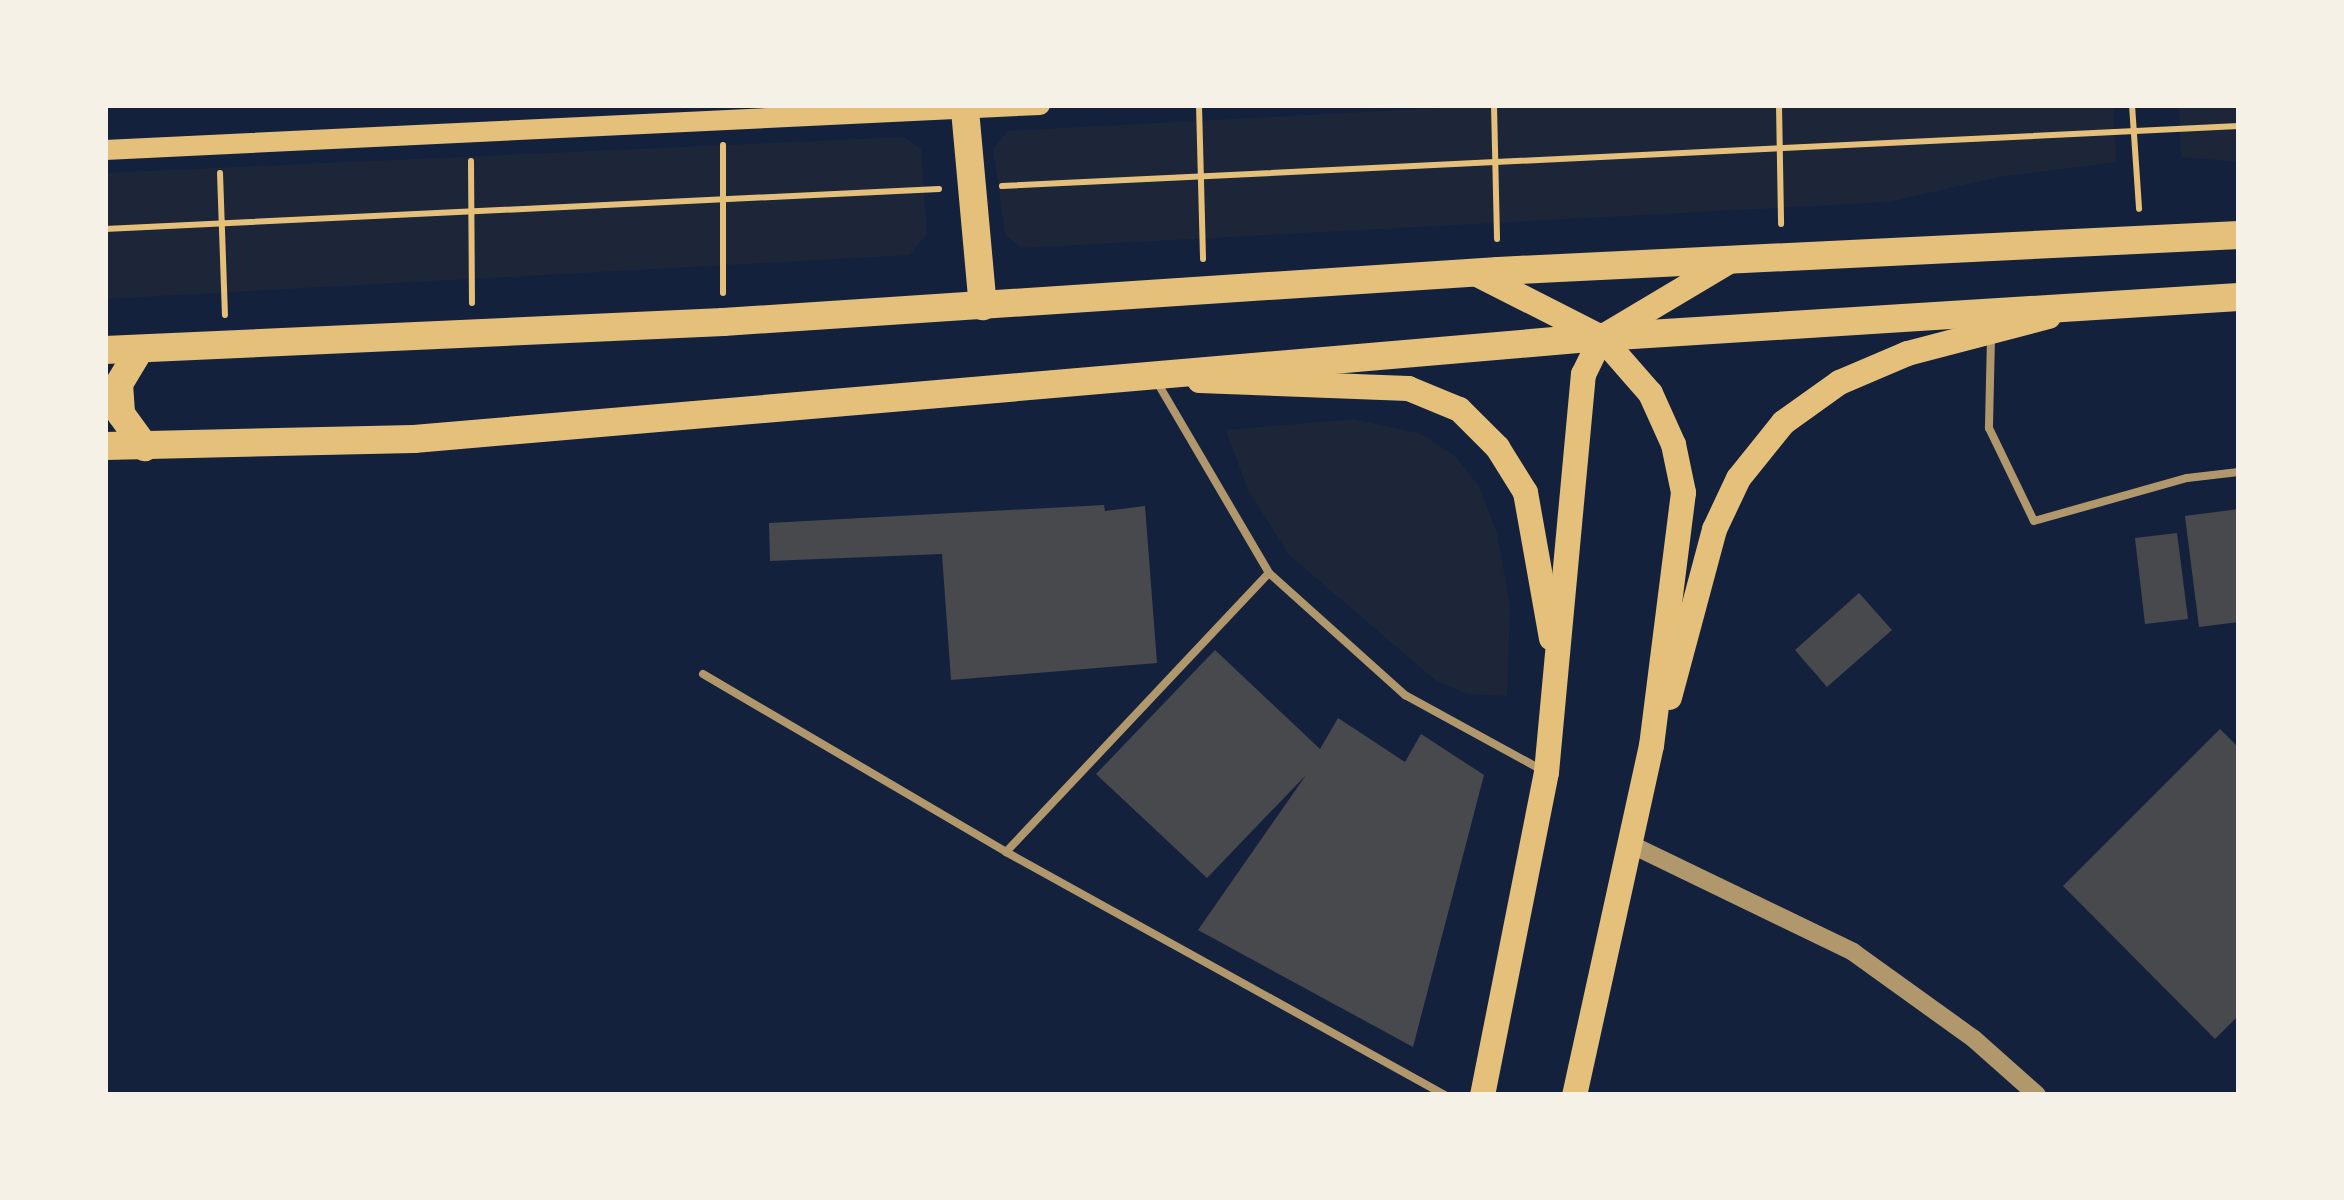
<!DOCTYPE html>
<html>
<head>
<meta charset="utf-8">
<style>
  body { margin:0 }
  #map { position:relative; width:2344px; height:1200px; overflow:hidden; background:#14213d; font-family:Mulish,sans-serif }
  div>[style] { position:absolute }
  .green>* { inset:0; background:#1d2539 }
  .building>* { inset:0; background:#48494c }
  .path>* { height:6px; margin:-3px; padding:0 3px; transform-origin:3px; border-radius:3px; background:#e5c07b }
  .service>* { height:8px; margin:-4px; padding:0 4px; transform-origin:4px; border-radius:4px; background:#b1986c }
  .tertiary>* { height:18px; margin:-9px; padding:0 9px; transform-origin:9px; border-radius:9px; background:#b1986c }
  .secondary>* { height:20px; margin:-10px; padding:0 10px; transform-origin:10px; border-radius:10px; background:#e5c07b }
  .primary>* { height:25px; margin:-12.5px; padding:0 12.5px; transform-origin:12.5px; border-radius:12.5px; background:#e5c07b }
  .trunk>* { height:28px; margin:-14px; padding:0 14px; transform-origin:14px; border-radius:14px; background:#e5c07b }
  span { translate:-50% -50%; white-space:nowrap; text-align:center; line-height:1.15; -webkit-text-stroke:8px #f6f1e7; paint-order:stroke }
  .frame { position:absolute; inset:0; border:108px solid #f6f1e7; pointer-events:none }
</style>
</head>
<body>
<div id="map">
  <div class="green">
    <i style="clip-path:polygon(1498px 105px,2113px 105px,2116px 162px,1999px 177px,1888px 202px,1021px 248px,1005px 234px,993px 149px,1008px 131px)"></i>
    <i style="clip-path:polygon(2179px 105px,2239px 105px,2239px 162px,2181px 157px)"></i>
    <i style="clip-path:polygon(904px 137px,921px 149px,927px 234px,910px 255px,105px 299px,105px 173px)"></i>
    <i style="clip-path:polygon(1354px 419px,1421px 434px,1455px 456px,1478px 485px,1497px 533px,1510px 606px,1507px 696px,1467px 694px,1435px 680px,1289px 555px,1248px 490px,1226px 430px)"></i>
  </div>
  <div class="building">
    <i style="clip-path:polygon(1104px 505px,1105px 511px,1145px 506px,1157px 663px,951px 680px,942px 554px,770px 561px,769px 523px)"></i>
    <i style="clip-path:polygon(2239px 509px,2239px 622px,2199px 627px,2185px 516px)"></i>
    <i style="clip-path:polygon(2177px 533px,2188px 619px,2145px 624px,2135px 538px)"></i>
    <i style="clip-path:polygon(1859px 593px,1892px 630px,1827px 687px,1795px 650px)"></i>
    <i style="clip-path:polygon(1215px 650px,1320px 749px,1338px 718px,1405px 762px,1421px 734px,1484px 775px,1413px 1047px,1198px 930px,1306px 775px,1207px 878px,1096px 774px)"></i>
    <i style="clip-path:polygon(2220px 729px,2239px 748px,2239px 1015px,2215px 1039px,2063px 886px)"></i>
  </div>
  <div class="path">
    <i style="left:1199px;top:105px;width:154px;rotate:88.5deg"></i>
    <i style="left:1494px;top:105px;width:134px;rotate:88.7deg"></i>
    <i style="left:1779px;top:105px;width:119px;rotate:89deg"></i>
    <i style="left:2132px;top:105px;width:104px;rotate:86.1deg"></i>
    <i style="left:723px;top:145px;width:148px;rotate:90deg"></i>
    <i style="left:471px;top:161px;width:142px;rotate:89.6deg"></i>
    <i style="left:220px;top:173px;width:142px;rotate:88deg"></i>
    <i style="left:1002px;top:186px;width:1238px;rotate:-2.78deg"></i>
    <i style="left:105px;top:229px;width:835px;rotate:-2.75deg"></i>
  </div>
  <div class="service">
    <i style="left:1991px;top:337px;width:91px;rotate:91.3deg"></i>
    <i style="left:1989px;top:428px;width:103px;rotate:64.2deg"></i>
    <i style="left:2034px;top:521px;width:159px;rotate:-15.7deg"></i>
    <i style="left:2187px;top:478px;width:52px;rotate:-6.6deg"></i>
    <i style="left:1157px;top:382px;width:221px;rotate:59.6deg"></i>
    <i style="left:1269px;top:573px;width:183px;rotate:41.9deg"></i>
    <i style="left:1405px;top:695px;width:156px;rotate:28.7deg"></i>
    <i style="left:703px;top:674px;width:351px;rotate:30.4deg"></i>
    <i style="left:1006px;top:852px;width:502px;rotate:28.97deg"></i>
    <i style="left:1006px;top:852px;width:383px;rotate:-46.7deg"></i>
  </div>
  <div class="tertiary">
    <i style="left:1630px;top:844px;width:248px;rotate:25.8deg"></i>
    <i style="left:1853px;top:952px;width:149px;rotate:35.7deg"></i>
    <i style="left:1974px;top:1039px;width:84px;rotate:41.6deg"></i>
  </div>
  <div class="secondary">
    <i style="left:105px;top:150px;width:936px;rotate:-2.76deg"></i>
  </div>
  <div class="primary">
    <i style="left:1475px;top:273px;width:141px;rotate:26.9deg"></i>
    <i style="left:1601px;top:337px;width:74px;rotate:48.8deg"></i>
    <i style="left:1650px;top:393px;width:56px;rotate:65.7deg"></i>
    <i style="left:1673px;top:444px;width:49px;rotate:78.2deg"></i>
    <i style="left:1683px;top:492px;width:255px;rotate:97.2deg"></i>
    <i style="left:1651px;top:745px;width:358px;rotate:102.4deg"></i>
    <i style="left:1199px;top:380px;width:209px;rotate:2.2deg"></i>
    <i style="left:1408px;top:388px;width:55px;rotate:22.4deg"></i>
    <i style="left:1459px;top:409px;width:54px;rotate:45deg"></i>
    <i style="left:1497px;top:447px;width:53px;rotate:58.1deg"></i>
    <i style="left:1525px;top:492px;width:148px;rotate:79.9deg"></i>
    <i style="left:1669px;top:697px;width:174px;rotate:-75deg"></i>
    <i style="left:1714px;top:529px;width:56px;rotate:-64.8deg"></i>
    <i style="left:1738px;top:478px;width:72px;rotate:-51.2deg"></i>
    <i style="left:1783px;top:422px;width:69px;rotate:-35.5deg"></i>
    <i style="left:1839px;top:382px;width:74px;rotate:-23.1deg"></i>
    <i style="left:1907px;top:353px;width:146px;rotate:-14.7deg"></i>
    <i style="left:1482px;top:1095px;width:329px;rotate:-78.8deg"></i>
    <i style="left:1546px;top:772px;width:400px;rotate:-84.7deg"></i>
    <i style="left:1583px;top:374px;width:41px;rotate:-64.1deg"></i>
    <i style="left:1601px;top:337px;width:152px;rotate:-30.8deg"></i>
  </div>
  <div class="trunk">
    <i style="left:965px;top:110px;width:197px;rotate:84.8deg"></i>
    <i style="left:140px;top:349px;width:41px;rotate:121deg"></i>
    <i style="left:119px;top:384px;width:30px;rotate:86deg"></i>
    <i style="left:121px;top:414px;width:41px;rotate:54deg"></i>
    <i style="left:105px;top:350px;width:619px;rotate:-2.59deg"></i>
    <i style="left:723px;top:322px;width:777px;rotate:-3.77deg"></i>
    <i style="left:1498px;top:271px;width:742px;rotate:-2.78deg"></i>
    <i style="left:105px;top:446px;width:309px;rotate:-1.3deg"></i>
    <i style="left:414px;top:439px;width:1191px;rotate:-4.91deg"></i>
    <i style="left:1601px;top:337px;width:639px;rotate:-3.59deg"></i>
  </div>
  <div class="frame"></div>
</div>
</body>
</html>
